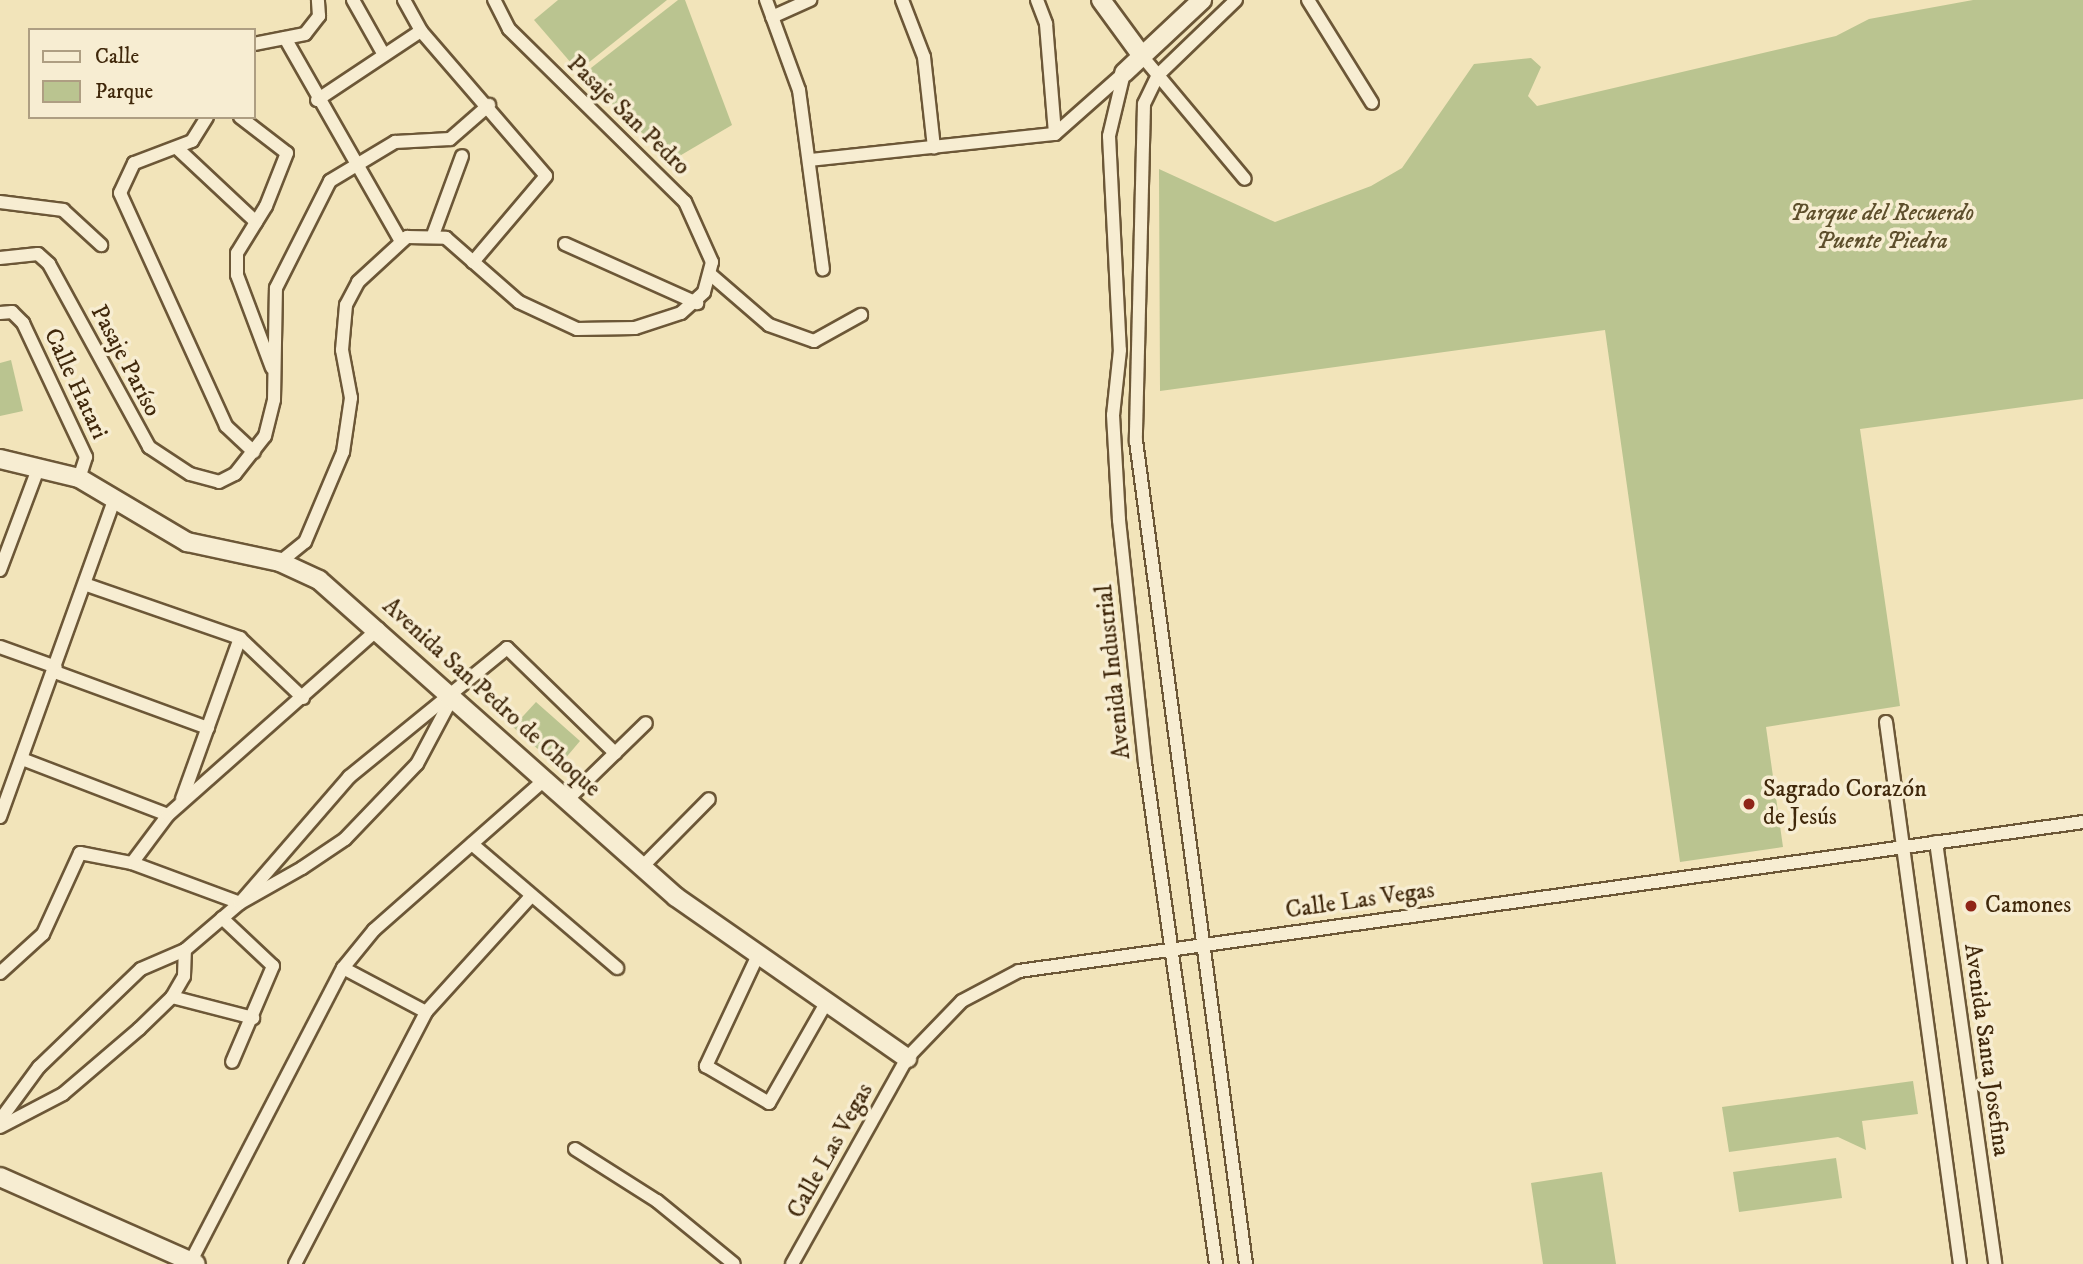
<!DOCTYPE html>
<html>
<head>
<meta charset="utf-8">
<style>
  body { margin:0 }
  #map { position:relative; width:2083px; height:1264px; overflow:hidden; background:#f2e4ba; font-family:"IM FELL DW Pica",serif }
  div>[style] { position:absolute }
  .green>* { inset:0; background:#bac490 }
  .roads { filter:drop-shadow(2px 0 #6c5737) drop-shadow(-2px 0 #6c5737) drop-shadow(0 2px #6c5737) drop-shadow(0 -2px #6c5737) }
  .street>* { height:12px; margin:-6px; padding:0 6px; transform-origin:6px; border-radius:6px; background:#f7edd2 }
  .secondary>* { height:18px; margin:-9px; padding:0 9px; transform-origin:9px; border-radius:9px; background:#f7edd2 }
  .dots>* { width:19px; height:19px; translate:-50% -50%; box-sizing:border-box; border:4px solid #f7edd2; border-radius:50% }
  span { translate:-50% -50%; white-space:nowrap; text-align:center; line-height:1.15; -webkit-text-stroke:7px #f7edd2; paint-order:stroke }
  .street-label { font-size:24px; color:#40280b }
  .park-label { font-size:24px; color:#5e4f2c; font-style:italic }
  .poi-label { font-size:24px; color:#40280b }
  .left { translate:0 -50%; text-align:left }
  .legend { position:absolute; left:28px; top:28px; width:228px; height:91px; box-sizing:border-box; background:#f7edd2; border:2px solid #ae9e82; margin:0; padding:9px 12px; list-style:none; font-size:21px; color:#40280b }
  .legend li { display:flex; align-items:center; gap:14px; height:35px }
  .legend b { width:35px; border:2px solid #ae9e82 }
</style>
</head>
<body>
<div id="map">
  <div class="green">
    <i style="clip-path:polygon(558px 0,667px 0,578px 71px,534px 20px)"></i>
    <i style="clip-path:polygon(678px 0,685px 0,732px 125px,671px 161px,582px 75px)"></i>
    <i style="clip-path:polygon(1973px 0,2083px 0,2083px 399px,1860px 429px,1900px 706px,1766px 727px,1783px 847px,1680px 862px,1605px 330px,1160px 391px,1159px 169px,1275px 222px,1371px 186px,1402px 168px,1474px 64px,1531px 58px,1541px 67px,1528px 96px,1537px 106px,1836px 36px,1869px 19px)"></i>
    <i style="clip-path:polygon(11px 360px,23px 411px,0 416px,0 363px)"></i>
    <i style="clip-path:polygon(536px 702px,580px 741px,558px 767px,513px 727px)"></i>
    <i style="clip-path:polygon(1913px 1081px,1918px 1114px,1862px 1121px,1866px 1150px,1838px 1137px,1729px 1152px,1722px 1107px)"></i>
    <i style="clip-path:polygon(1836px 1158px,1842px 1198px,1739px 1212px,1733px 1172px)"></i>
    <i style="clip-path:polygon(1602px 1172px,1616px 1264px,1543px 1264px,1531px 1183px)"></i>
  </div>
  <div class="roads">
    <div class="street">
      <i style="left:353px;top:0;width:63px;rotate:60.6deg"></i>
      <i style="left:404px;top:0;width:35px;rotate:61deg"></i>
      <i style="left:421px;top:31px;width:191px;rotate:49.2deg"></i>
      <i style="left:546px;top:176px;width:113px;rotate:130.3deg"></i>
      <i style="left:766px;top:0;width:96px;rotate:69.9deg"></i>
      <i style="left:799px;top:90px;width:181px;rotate:82.4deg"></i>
      <i style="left:902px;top:0;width:61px;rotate:68.9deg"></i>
      <i style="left:924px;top:57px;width:91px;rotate:83.7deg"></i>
      <i style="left:1037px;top:0;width:26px;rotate:69deg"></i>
      <i style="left:1046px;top:24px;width:110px;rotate:85.3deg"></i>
      <i style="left:1236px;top:0;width:108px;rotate:136.1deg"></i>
      <i style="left:1158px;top:75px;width:32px;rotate:116deg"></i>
      <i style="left:1144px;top:104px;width:337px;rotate:91.4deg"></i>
      <i style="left:1136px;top:441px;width:830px;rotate:82.39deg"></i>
      <i style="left:1308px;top:0;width:121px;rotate:58.1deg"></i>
      <i style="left:772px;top:17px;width:42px;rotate:-24.1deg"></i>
      <i style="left:285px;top:38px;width:234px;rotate:60.3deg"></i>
      <i style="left:254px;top:44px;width:52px;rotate:-11.1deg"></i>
      <i style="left:305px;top:34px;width:23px;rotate:-52deg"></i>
      <i style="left:319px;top:16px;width:16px;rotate:-94deg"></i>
      <i style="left:1142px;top:56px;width:160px;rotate:50.1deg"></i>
      <i style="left:1124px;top:73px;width:65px;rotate:103.4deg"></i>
      <i style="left:1109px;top:136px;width:214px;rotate:87.1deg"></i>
      <i style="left:1120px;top:350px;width:65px;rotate:96.1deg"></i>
      <i style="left:1113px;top:415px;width:105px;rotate:86.7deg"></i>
      <i style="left:1119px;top:520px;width:244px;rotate:83.9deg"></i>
      <i style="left:1145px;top:763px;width:506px;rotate:81.93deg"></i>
      <i style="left:317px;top:100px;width:125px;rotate:-33.6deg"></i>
      <i style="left:207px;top:117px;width:28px;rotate:122deg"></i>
      <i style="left:192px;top:141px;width:62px;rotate:159.2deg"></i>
      <i style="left:134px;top:163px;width:33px;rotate:115deg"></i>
      <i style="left:120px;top:193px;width:256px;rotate:65.5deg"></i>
      <i style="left:226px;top:426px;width:38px;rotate:43deg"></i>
      <i style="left:240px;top:117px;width:59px;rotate:37.5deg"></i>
      <i style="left:287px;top:153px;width:57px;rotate:111.6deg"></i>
      <i style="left:266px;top:206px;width:55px;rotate:121.7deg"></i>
      <i style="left:237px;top:253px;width:22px;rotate:90deg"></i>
      <i style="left:237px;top:275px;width:99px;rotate:69.4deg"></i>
      <i style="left:178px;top:149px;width:107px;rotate:43.1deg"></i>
      <i style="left:810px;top:160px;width:246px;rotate:-6.1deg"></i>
      <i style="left:1055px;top:134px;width:92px;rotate:-41.5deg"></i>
      <i style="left:0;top:202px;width:64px;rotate:7.2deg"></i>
      <i style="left:63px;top:210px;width:52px;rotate:42.6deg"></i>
      <i style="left:433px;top:235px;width:84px;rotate:-69.8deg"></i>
      <i style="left:565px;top:244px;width:145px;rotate:24.1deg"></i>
      <i style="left:0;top:258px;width:38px;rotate:-6deg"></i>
      <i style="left:38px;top:254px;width:15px;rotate:42deg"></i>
      <i style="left:49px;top:264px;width:209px;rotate:61.3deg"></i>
      <i style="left:149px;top:447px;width:49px;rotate:33.4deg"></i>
      <i style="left:190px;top:474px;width:30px;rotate:15deg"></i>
      <i style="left:219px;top:482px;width:18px;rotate:-27deg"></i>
      <i style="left:235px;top:474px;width:48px;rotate:-51.7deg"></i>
      <i style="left:265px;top:436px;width:37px;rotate:-76deg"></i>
      <i style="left:274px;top:400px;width:112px;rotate:-89deg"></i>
      <i style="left:276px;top:288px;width:120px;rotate:-63.2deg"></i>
      <i style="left:330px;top:181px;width:76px;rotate:-31deg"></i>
      <i style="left:395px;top:142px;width:55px;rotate:-3.1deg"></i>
      <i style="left:450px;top:139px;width:52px;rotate:-41.1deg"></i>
      <i style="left:710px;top:274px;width:78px;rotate:40.8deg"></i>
      <i style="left:769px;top:325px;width:48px;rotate:19.6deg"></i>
      <i style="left:814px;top:341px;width:54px;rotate:-29deg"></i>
      <i style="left:0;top:313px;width:12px;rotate:-5deg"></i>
      <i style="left:12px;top:312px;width:16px;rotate:45deg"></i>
      <i style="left:23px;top:323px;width:148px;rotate:64.8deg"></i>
      <i style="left:86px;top:457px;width:22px;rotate:108deg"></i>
      <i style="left:280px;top:562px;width:32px;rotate:-39deg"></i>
      <i style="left:305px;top:542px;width:98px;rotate:-67.1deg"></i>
      <i style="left:343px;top:452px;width:55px;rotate:-81.6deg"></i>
      <i style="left:351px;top:398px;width:49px;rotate:-100.6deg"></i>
      <i style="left:342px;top:350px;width:45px;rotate:-84.9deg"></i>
      <i style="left:346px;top:305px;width:26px;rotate:-62deg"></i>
      <i style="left:358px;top:282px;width:67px;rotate:-42.6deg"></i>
      <i style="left:407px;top:237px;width:39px;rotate:1deg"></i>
      <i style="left:446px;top:238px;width:97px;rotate:41.2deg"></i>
      <i style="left:519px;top:302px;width:64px;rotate:25deg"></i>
      <i style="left:577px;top:329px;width:58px;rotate:-1deg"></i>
      <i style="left:635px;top:328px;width:48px;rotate:-18.1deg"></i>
      <i style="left:681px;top:313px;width:31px;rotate:-42deg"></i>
      <i style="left:704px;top:292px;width:31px;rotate:-75deg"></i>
      <i style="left:712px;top:262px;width:66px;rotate:-114.2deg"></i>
      <i style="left:685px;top:202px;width:247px;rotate:-135.5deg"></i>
      <i style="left:509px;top:29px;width:33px;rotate:-117deg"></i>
      <i style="left:0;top:570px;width:111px;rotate:-69.4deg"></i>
      <i style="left:87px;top:585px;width:162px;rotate:19.1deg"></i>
      <i style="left:240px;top:638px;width:87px;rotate:43.6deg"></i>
      <i style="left:0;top:647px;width:59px;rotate:19.7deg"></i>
      <i style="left:55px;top:672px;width:163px;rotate:20.1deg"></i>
      <i style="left:1886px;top:722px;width:547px;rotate:82.23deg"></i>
      <i style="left:22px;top:759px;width:156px;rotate:21deg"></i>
      <i style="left:182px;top:799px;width:171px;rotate:-70.2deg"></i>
      <i style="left:567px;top:800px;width:110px;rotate:-44.3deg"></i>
      <i style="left:0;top:817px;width:337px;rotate:-70.2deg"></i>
      <i style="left:1936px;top:842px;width:426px;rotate:82deg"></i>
      <i style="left:472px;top:844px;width:191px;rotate:40.5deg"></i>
      <i style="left:132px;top:863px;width:60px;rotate:-53.1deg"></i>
      <i style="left:168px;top:815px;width:281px;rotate:-41.5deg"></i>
      <i style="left:642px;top:867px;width:95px;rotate:-45.4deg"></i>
      <i style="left:222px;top:918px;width:70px;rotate:43.3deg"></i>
      <i style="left:273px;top:966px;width:104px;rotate:113.1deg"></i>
      <i style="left:758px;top:955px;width:123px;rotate:115.1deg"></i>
      <i style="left:706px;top:1066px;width:73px;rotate:30.4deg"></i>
      <i style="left:769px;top:1103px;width:115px;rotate:-60.3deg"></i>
      <i style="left:343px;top:968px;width:94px;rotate:27.9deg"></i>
      <i style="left:0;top:973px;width:58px;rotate:-42.2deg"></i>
      <i style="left:43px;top:934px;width:89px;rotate:-65.4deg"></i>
      <i style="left:80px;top:853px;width:53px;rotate:10.9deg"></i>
      <i style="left:132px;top:863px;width:115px;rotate:20.3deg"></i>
      <i style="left:240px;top:903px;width:71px;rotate:-29.4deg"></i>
      <i style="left:302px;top:868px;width:52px;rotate:-34deg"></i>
      <i style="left:345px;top:839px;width:104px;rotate:-46.2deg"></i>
      <i style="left:417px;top:764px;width:72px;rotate:-62deg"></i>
      <i style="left:172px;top:997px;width:84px;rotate:14.5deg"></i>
      <i style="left:0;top:1120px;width:66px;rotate:-53.7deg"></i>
      <i style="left:39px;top:1067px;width:141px;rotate:-43.9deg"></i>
      <i style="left:141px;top:969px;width:48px;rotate:-23.4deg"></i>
      <i style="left:185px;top:950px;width:72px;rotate:-40.5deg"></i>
      <i style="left:240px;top:903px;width:167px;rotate:-49.1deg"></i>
      <i style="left:349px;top:777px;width:204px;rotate:-39.2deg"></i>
      <i style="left:507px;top:648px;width:151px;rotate:44.2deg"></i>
      <i style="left:0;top:1127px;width:71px;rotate:-27.6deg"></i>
      <i style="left:63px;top:1094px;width:100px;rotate:-40.5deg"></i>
      <i style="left:139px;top:1029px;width:46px;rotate:-44.1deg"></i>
      <i style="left:172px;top:997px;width:24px;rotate:-60deg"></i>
      <i style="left:184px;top:976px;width:26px;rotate:-88deg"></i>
      <i style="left:575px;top:1149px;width:97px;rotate:32.4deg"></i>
      <i style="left:657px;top:1201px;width:99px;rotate:39.3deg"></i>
      <i style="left:191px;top:1261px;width:330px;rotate:-62.6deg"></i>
      <i style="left:343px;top:968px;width:49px;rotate:-50.8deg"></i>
      <i style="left:374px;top:930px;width:227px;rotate:-41.4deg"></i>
      <i style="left:295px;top:1264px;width:284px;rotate:-62.5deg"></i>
      <i style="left:426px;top:1012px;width:156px;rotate:-47.8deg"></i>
      <i style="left:792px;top:1264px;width:236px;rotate:-60.8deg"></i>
      <i style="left:907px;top:1058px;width:79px;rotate:-46deg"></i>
      <i style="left:962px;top:1001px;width:64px;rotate:-27.8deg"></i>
      <i style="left:1019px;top:971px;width:1074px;rotate:-7.97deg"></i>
    </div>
    <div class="secondary">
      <i style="left:1101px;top:0;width:69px;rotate:53.8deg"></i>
      <i style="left:1124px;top:73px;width:107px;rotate:-43.1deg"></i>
      <i style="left:0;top:459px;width:81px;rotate:13.5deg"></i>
      <i style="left:79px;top:478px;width:126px;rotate:30.7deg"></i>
      <i style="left:187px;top:542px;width:95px;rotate:12.1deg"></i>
      <i style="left:280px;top:562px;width:43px;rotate:24.8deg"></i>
      <i style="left:319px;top:580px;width:477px;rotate:41.6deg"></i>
      <i style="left:676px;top:897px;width:282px;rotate:34.9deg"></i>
      <i style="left:0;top:1177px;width:214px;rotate:23.9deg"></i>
    </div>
  </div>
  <div class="dots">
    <i style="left:1749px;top:804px;background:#8f2418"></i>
    <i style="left:1971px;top:906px;background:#8f2418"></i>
  </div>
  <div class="street-label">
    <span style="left:628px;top:116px;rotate:44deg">Pasaje San Pedro</span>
    <span style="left:125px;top:361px;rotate:62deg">Pasaje Paríso</span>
    <span style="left:75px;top:384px;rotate:65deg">Calle Hatari</span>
    <span style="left:1114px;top:672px;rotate:-96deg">Avenida Industrial</span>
    <span style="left:491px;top:698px;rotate:42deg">Avenida San Pedro de Choque</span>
    <span style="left:1360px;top:901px;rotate:-8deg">Calle Las Vegas</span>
    <span style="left:1986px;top:1050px;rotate:82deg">Avenida Santa Josefina</span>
    <span style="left:831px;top:1151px;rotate:-61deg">Calle Las Vegas</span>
  </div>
  <div class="park-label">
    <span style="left:1882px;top:228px">Parque del Recuerdo<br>Puente Piedra</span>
  </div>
  <div class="poi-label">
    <span class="left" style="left:1763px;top:804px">Sagrado Corazón<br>de Jesús</span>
    <span class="left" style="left:1985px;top:906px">Camones</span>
  </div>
  <ul class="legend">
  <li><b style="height:9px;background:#f7edd2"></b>Calle</li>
  <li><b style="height:19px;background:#bac490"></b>Parque</li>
  </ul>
</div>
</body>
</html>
